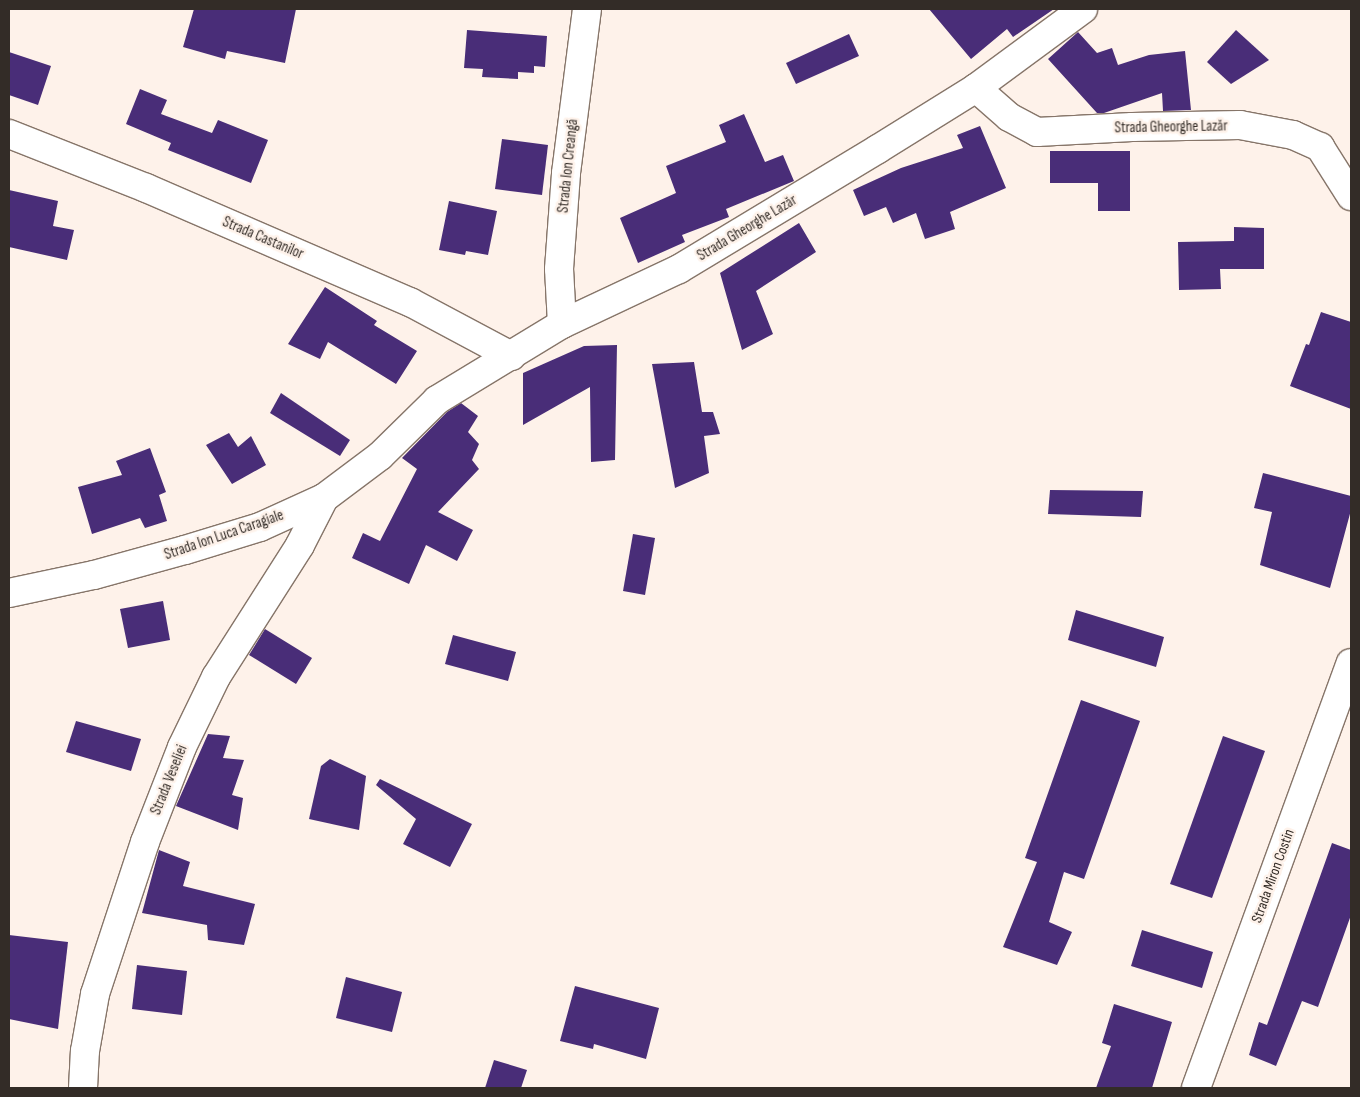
<!DOCTYPE html>
<html>
<head>
<meta charset="utf-8">
<style>
  body { margin:0 }
  #map { position:relative; width:1360px; height:1097px; overflow:hidden; background:#fef2ea; font-family:"Sofia Sans Condensed",sans-serif }
  div>[style] { position:absolute }
  .building>* { inset:0; background:#492d78 }
  .roads { filter:drop-shadow(1px 0 #867569) drop-shadow(-1px 0 #867569) drop-shadow(0 1px #867569) drop-shadow(0 -1px #867569) }
  .minor>* { height:28px; margin:-14px; padding:0 14px; transform-origin:14px; border-radius:14px; background:#fff }
  span { translate:-50% -50%; white-space:nowrap; text-align:center; line-height:1.15; -webkit-text-stroke:5px #fef2ea; paint-order:stroke }
  .street-label { font-size:15px; color:#332c27 }
  .frame { position:absolute; inset:0; border:10px solid #332c27; pointer-events:none }
</style>
</head>
<body>
<div id="map">
  <div class="building">
    <i style="clip-path:polygon(194px 9px,296px 9px,285px 63px,227px 51px,225px 59px,183px 47px)"></i>
    <i style="clip-path:polygon(929px 9px,1054px 9px,1013px 37px,1007px 29px,971px 59px)"></i>
    <i style="clip-path:polygon(467px 30px,547px 36px,545px 67px,534px 66px,534px 73px,518px 72px,518px 79px,482px 77px,483px 69px,464px 68px)"></i>
    <i style="clip-path:polygon(1236px 30px,1269px 60px,1231px 84px,1207px 62px)"></i>
    <i style="clip-path:polygon(1078px 32px,1097px 53px,1112px 48px,1118px 65px,1149px 55px,1185px 51px,1191px 110px,1163px 111px,1162px 93px,1104px 113px,1097px 113px,1048px 59px)"></i>
    <i style="clip-path:polygon(849px 34px,859px 56px,796px 84px,786px 63px)"></i>
    <i style="clip-path:polygon(9px 52px,51px 66px,38px 105px,9px 95px)"></i>
    <i style="clip-path:polygon(140px 89px,167px 100px,161px 114px,212px 133px,218px 120px,268px 140px,251px 183px,168px 150px,171px 143px,126px 124px)"></i>
    <i style="clip-path:polygon(744px 114px,765px 162px,783px 155px,794px 181px,726px 209px,729px 217px,682px 235px,685px 242px,638px 263px,620px 218px,676px 193px,666px 166px,726px 142px,719px 125px)"></i>
    <i style="clip-path:polygon(980px 126px,1006px 188px,950px 212px,955px 229px,925px 239px,916px 213px,893px 223px,886px 207px,864px 216px,853px 190px,901px 168px,963px 148px,957px 135px)"></i>
    <i style="clip-path:polygon(502px 139px,548px 145px,542px 195px,495px 189px)"></i>
    <i style="clip-path:polygon(1050px 151px,1130px 151px,1130px 211px,1098px 211px,1098px 183px,1050px 183px)"></i>
    <i style="clip-path:polygon(9px 190px,58px 201px,53px 226px,74px 230px,67px 260px,9px 247px)"></i>
    <i style="clip-path:polygon(449px 201px,497px 211px,488px 255px,466px 251px,465px 255px,439px 250px)"></i>
    <i style="clip-path:polygon(799px 223px,816px 252px,756px 291px,773px 334px,742px 350px,720px 273px)"></i>
    <i style="clip-path:polygon(1234px 227px,1264px 228px,1264px 269px,1220px 269px,1221px 289px,1179px 290px,1178px 242px,1234px 241px)"></i>
    <i style="clip-path:polygon(325px 287px,377px 321px,374px 325px,417px 351px,396px 384px,328px 342px,320px 359px,288px 344px)"></i>
    <i style="clip-path:polygon(1321px 312px,1351px 322px,1351px 409px,1290px 386px,1306px 344px,1309px 345px)"></i>
    <i style="clip-path:polygon(617px 345px,615px 460px,591px 462px,590px 387px,523px 425px,523px 373px,584px 346px)"></i>
    <i style="clip-path:polygon(694px 362px,702px 412px,713px 412px,720px 434px,704px 436px,709px 473px,675px 488px,652px 364px)"></i>
    <i style="clip-path:polygon(281px 393px,350px 440px,340px 456px,270px 413px)"></i>
    <i style="clip-path:polygon(461px 403px,478px 416px,468px 432px,479px 444px,472px 460px,479px 469px,438px 512px,473px 530px,457px 561px,426px 545px,409px 584px,352px 558px,363px 533px,380px 541px,417px 469px,402px 458px,447px 412px)"></i>
    <i style="clip-path:polygon(229px 433px,238px 447px,251px 436px,266px 465px,232px 484px,206px 445px)"></i>
    <i style="clip-path:polygon(150px 448px,166px 492px,159px 495px,167px 521px,145px 528px,140px 518px,92px 534px,78px 487px,122px 475px,116px 461px)"></i>
    <i style="clip-path:polygon(1263px 473px,1351px 496px,1351px 510px,1330px 588px,1260px 565px,1272px 512px,1254px 508px)"></i>
    <i style="clip-path:polygon(1050px 490px,1143px 491px,1141px 517px,1048px 514px)"></i>
    <i style="clip-path:polygon(633px 534px,655px 538px,645px 595px,623px 591px)"></i>
    <i style="clip-path:polygon(163px 601px,170px 640px,128px 648px,120px 609px)"></i>
    <i style="clip-path:polygon(1076px 610px,1164px 637px,1156px 667px,1068px 640px)"></i>
    <i style="clip-path:polygon(265px 629px,312px 658px,296px 684px,249px 655px)"></i>
    <i style="clip-path:polygon(453px 635px,516px 652px,508px 681px,445px 664px)"></i>
    <i style="clip-path:polygon(1081px 700px,1140px 721px,1084px 879px,1064px 872px,1049px 922px,1072px 932px,1057px 965px,1003px 947px,1037px 862px,1025px 858px)"></i>
    <i style="clip-path:polygon(76px 721px,141px 739px,131px 771px,66px 752px)"></i>
    <i style="clip-path:polygon(208px 734px,230px 736px,223px 758px,244px 760px,232px 795px,243px 798px,238px 830px,176px 806px)"></i>
    <i style="clip-path:polygon(1223px 736px,1265px 751px,1212px 898px,1170px 884px)"></i>
    <i style="clip-path:polygon(330px 759px,366px 776px,359px 830px,309px 819px,321px 766px)"></i>
    <i style="clip-path:polygon(380px 779px,472px 824px,450px 867px,403px 844px,416px 819px,376px 785px)"></i>
    <i style="clip-path:polygon(1332px 843px,1351px 850px,1351px 915px,1318px 1007px,1302px 1001px,1276px 1066px,1249px 1055px,1259px 1022px,1267px 1025px)"></i>
    <i style="clip-path:polygon(159px 850px,190px 862px,183px 886px,255px 904px,244px 945px,208px 940px,207px 925px,142px 913px)"></i>
    <i style="clip-path:polygon(1142px 930px,1213px 952px,1202px 988px,1131px 966px)"></i>
    <i style="clip-path:polygon(9px 935px,68px 942px,58px 1029px,9px 1019px)"></i>
    <i style="clip-path:polygon(137px 965px,187px 971px,182px 1015px,132px 1009px)"></i>
    <i style="clip-path:polygon(346px 977px,402px 992px,392px 1032px,336px 1018px)"></i>
    <i style="clip-path:polygon(575px 986px,659px 1008px,646px 1059px,594px 1044px,593px 1049px,560px 1041px)"></i>
    <i style="clip-path:polygon(1114px 1004px,1172px 1022px,1152px 1088px,1096px 1088px,1111px 1046px,1102px 1043px)"></i>
    <i style="clip-path:polygon(494px 1060px,527px 1070px,521px 1088px,485px 1088px)"></i>
  </div>
  <div class="roads">
    <div class="minor">
      <i style="left:976px;top:88px;width:44px;rotate:41.3deg"></i>
      <i style="left:1009px;top:117px;width:32px;rotate:28deg"></i>
      <i style="left:1037px;top:132px;width:95px;rotate:-3deg"></i>
      <i style="left:1132px;top:127px;width:108px;rotate:-1.1deg"></i>
      <i style="left:1240px;top:125px;width:54px;rotate:10.7deg"></i>
      <i style="left:1293px;top:135px;width:30px;rotate:24deg"></i>
      <i style="left:1320px;top:147px;width:58px;rotate:57.7deg"></i>
      <i style="left:9px;top:134px;width:147px;rotate:21.5deg"></i>
      <i style="left:146px;top:188px;width:288px;rotate:23.4deg"></i>
      <i style="left:410px;top:302px;width:115px;rotate:28.1deg"></i>
      <i style="left:562px;top:324px;width:55px;rotate:-93.1deg"></i>
      <i style="left:559px;top:269px;width:96px;rotate:-85.8deg"></i>
      <i style="left:566px;top:173px;width:165px;rotate:-82.7deg"></i>
      <i style="left:9px;top:593px;width:87px;rotate:-12deg"></i>
      <i style="left:94px;top:575px;width:94px;rotate:-15.4deg"></i>
      <i style="left:185px;top:550px;width:78px;rotate:-17deg"></i>
      <i style="left:260px;top:527px;width:70px;rotate:-24.4deg"></i>
      <i style="left:324px;top:498px;width:70px;rotate:-36.9deg"></i>
      <i style="left:380px;top:456px;width:80px;rotate:-44.5deg"></i>
      <i style="left:437px;top:400px;width:146px;rotate:-31.3deg"></i>
      <i style="left:562px;top:324px;width:129px;rotate:-25.2deg"></i>
      <i style="left:679px;top:269px;width:232px;rotate:-31.1deg"></i>
      <i style="left:878px;top:149px;width:115px;rotate:-31.9deg"></i>
      <i style="left:976px;top:88px;width:133px;rotate:-36.4deg"></i>
      <i style="left:83px;top:1088px;width:37px;rotate:-87deg"></i>
      <i style="left:85px;top:1051px;width:58px;rotate:-80deg"></i>
      <i style="left:95px;top:994px;width:160px;rotate:-71.8deg"></i>
      <i style="left:145px;top:842px;width:102px;rotate:-68.7deg"></i>
      <i style="left:182px;top:747px;width:78px;rotate:-64.1deg"></i>
      <i style="left:216px;top:677px;width:156px;rotate:-57.5deg"></i>
      <i style="left:300px;top:545px;width:53px;rotate:-62.9deg"></i>
      <i style="left:1196px;top:1088px;width:452px;rotate:-70deg"></i>
    </div>
  </div>
  <div class="street-label">
    <span style="left:1171px;top:127px;rotate:-1deg">Strada Gheorghe Lazăr</span>
    <span style="left:568px;top:166px;rotate:-84deg">Strada Ion Creangă</span>
    <span style="left:747px;top:228px;rotate:-31deg">Strada Gheorghe Lazăr</span>
    <span style="left:263px;top:238px;rotate:23deg">Strada Castanilor</span>
    <span style="left:224px;top:535px;rotate:-19deg">Strada Ion Luca Caragiale</span>
    <span style="left:169px;top:780px;rotate:-68deg">Strada Veseliei</span>
    <span style="left:1273px;top:876px;rotate:-70deg">Strada Miron Costin</span>
  </div>
  <div class="frame"></div>
</div>
</body>
</html>
